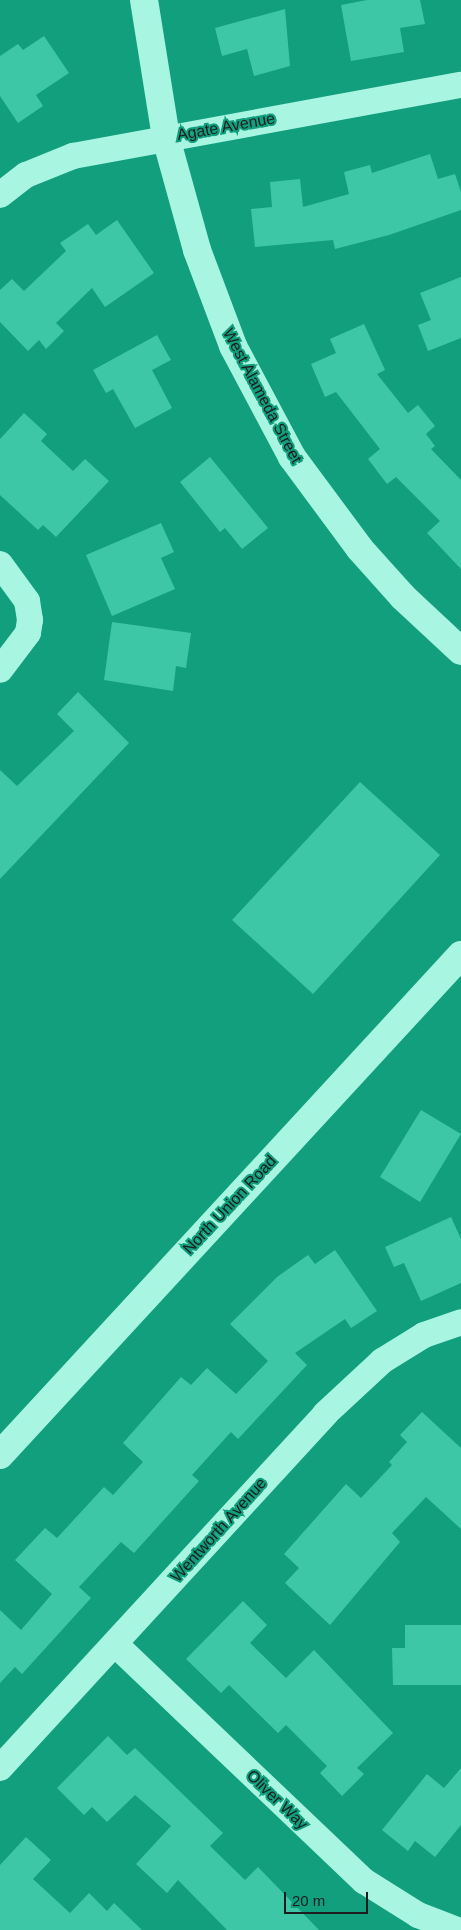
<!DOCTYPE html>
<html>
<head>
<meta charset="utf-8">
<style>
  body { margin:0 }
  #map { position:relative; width:461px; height:1930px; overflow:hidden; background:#119f7e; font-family:Arial,sans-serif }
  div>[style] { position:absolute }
  .building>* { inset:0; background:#3ec7a6 }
  .minor>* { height:26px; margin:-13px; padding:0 13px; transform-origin:13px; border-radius:13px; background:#a8f5e2 }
  .tertiary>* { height:28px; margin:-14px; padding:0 14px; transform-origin:14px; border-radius:14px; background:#a8f5e2 }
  span { translate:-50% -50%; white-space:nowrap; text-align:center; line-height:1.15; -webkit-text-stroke:4px #119f7e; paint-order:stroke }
  .street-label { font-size:16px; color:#1d1d1d }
  .scale { position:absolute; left:284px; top:1892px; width:84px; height:22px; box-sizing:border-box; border:2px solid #1d1d1d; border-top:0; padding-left:6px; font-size:15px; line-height:18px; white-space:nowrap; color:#1d1d1d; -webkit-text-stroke:4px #119f7e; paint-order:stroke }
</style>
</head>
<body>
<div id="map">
  <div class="building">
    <i style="clip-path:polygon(367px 0,420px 0,425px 24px,400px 28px,404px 52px,351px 61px,341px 5px)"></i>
    <i style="clip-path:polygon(285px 9px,290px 66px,254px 76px,247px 49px,222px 56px,215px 28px)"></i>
    <i style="clip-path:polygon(44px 36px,69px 73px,36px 95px,43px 106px,18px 123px,0 96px,0 56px,18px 44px,23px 50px)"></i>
    <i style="clip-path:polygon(430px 154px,438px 179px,455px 174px,461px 192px,461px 210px,389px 235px,335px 249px,333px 240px,255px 247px,251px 209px,272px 207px,270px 182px,300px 179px,303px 207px,349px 194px,344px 172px,370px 165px,372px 173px)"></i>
    <i style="clip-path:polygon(117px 220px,154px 273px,105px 307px,92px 288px,56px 323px,64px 331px,46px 349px,39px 340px,28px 351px,0 322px,0 290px,12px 279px,24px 291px,66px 251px,60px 243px,88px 224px,96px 235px)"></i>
    <i style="clip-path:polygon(461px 277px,461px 338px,428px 351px,418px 325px,431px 320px,420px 293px)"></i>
    <i style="clip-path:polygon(364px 324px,385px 370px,377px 374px,408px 413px,418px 405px,435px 426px,426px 434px,435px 446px,431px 449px,461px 480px,461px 569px,427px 533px,440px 521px,396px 477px,387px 484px,368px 459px,380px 449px,336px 392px,325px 397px,311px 364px,336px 353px,330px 339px)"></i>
    <i style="clip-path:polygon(157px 335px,171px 360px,152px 370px,172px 408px,135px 428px,113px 389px,106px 393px,93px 370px)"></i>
    <i style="clip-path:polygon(24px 413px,47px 434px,41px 441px,73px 471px,85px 459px,109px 481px,56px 537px,43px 525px,38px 530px,0 495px,0 439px)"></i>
    <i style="clip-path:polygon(210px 457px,268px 528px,242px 549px,225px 528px,220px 532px,180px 482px)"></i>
    <i style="clip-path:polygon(161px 523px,174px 552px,161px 558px,175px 589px,112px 616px,86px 555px)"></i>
    <i style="clip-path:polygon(112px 622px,191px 633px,186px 668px,176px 666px,173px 691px,104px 680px)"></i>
    <i style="clip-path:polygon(78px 692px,129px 743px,0 879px,0 770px,17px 786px,74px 731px,57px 714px)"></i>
    <i style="clip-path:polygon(360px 782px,440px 855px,313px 994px,232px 920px)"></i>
    <i style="clip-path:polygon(421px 1110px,461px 1134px,420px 1202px,380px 1177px)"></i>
    <i style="clip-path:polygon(451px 1217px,461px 1239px,461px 1283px,421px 1301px,404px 1263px,394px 1267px,385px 1247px)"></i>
    <i style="clip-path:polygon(335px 1250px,377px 1311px,351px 1328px,345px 1319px,295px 1353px,307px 1365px,238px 1439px,231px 1432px,192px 1475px,199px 1481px,134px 1553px,121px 1542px,79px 1587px,91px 1598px,22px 1674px,15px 1667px,0 1683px,0 1610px,21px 1630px,52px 1594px,15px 1560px,45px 1528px,57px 1538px,104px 1487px,113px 1495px,143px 1462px,123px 1443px,181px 1377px,191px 1385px,207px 1368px,236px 1394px,268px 1361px,230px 1324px,277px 1277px,308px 1255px,315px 1264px)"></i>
    <i style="clip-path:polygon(422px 1412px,461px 1448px,461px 1529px,426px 1497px,392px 1533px,400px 1542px,330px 1625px,285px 1583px,299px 1568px,284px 1554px,346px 1484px,361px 1498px,392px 1465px,389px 1462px,407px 1442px,400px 1435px)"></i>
    <i style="clip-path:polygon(243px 1601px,267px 1625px,250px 1643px,286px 1678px,314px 1650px,393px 1733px,357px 1768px,364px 1774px,342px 1796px,320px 1773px,327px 1766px,286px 1725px,278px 1733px,229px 1685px,221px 1693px,186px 1659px)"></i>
    <i style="clip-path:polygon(405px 1625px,461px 1625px,461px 1685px,393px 1685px,392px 1648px,405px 1648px)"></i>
    <i style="clip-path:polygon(108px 1736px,127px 1755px,135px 1748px,223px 1833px,210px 1846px,245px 1880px,258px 1867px,319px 1930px,227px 1930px,178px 1880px,167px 1893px,136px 1864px,171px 1826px,135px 1795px,107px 1822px,92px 1807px,84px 1815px,57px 1788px)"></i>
    <i style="clip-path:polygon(461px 1768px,461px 1825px,435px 1857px,415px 1841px,408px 1851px,382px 1830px,427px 1774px,444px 1788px)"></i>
    <i style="clip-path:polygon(26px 1837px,51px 1860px,33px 1879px,70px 1913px,89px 1893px,107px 1911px,114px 1903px,142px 1930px,0 1930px,0 1865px)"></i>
  </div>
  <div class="minor">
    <i style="left:0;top:195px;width:33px;rotate:-38deg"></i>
    <i style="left:26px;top:175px;width:51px;rotate:-22deg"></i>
    <i style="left:73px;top:156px;width:394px;rotate:-10.4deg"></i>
    <i style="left:0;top:564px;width:46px;rotate:53.9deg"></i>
    <i style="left:27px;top:601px;width:19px;rotate:81deg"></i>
    <i style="left:30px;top:620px;width:13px;rotate:99deg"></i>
    <i style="left:28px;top:633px;width:46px;rotate:127.1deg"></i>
    <i style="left:115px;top:1644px;width:344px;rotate:43.6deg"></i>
    <i style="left:364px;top:1881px;width:64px;rotate:32.2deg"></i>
    <i style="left:418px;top:1915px;width:42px;rotate:21deg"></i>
    <i style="left:0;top:1768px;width:481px;rotate:-47.4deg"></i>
    <i style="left:325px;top:1414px;width:78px;rotate:-42.9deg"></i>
    <i style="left:382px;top:1361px;width:49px;rotate:-31.8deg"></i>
    <i style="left:424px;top:1335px;width:39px;rotate:-19deg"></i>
  </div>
  <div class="tertiary">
    <i style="left:144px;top:0;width:140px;rotate:80.9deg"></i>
    <i style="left:166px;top:138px;width:116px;rotate:74.5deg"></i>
    <i style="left:197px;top:250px;width:103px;rotate:69.4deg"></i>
    <i style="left:233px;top:346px;width:126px;rotate:62deg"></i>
    <i style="left:292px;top:457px;width:114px;rotate:53.5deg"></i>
    <i style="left:360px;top:549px;width:64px;rotate:48.1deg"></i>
    <i style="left:403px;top:597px;width:79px;rotate:43deg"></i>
    <i style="left:0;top:1455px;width:680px;rotate:-47.32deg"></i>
  </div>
  <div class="street-label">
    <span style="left:226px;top:127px;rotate:-10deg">Agate Avenue</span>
    <span style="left:262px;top:396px;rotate:62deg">West Alameda Street</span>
    <span style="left:230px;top:1205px;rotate:-47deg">North Union Road</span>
    <span style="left:219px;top:1530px;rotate:-48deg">Wentworth Avenue</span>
    <span style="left:277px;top:1800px;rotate:44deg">Oliver Way</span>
  </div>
  <div class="scale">20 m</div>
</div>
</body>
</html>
